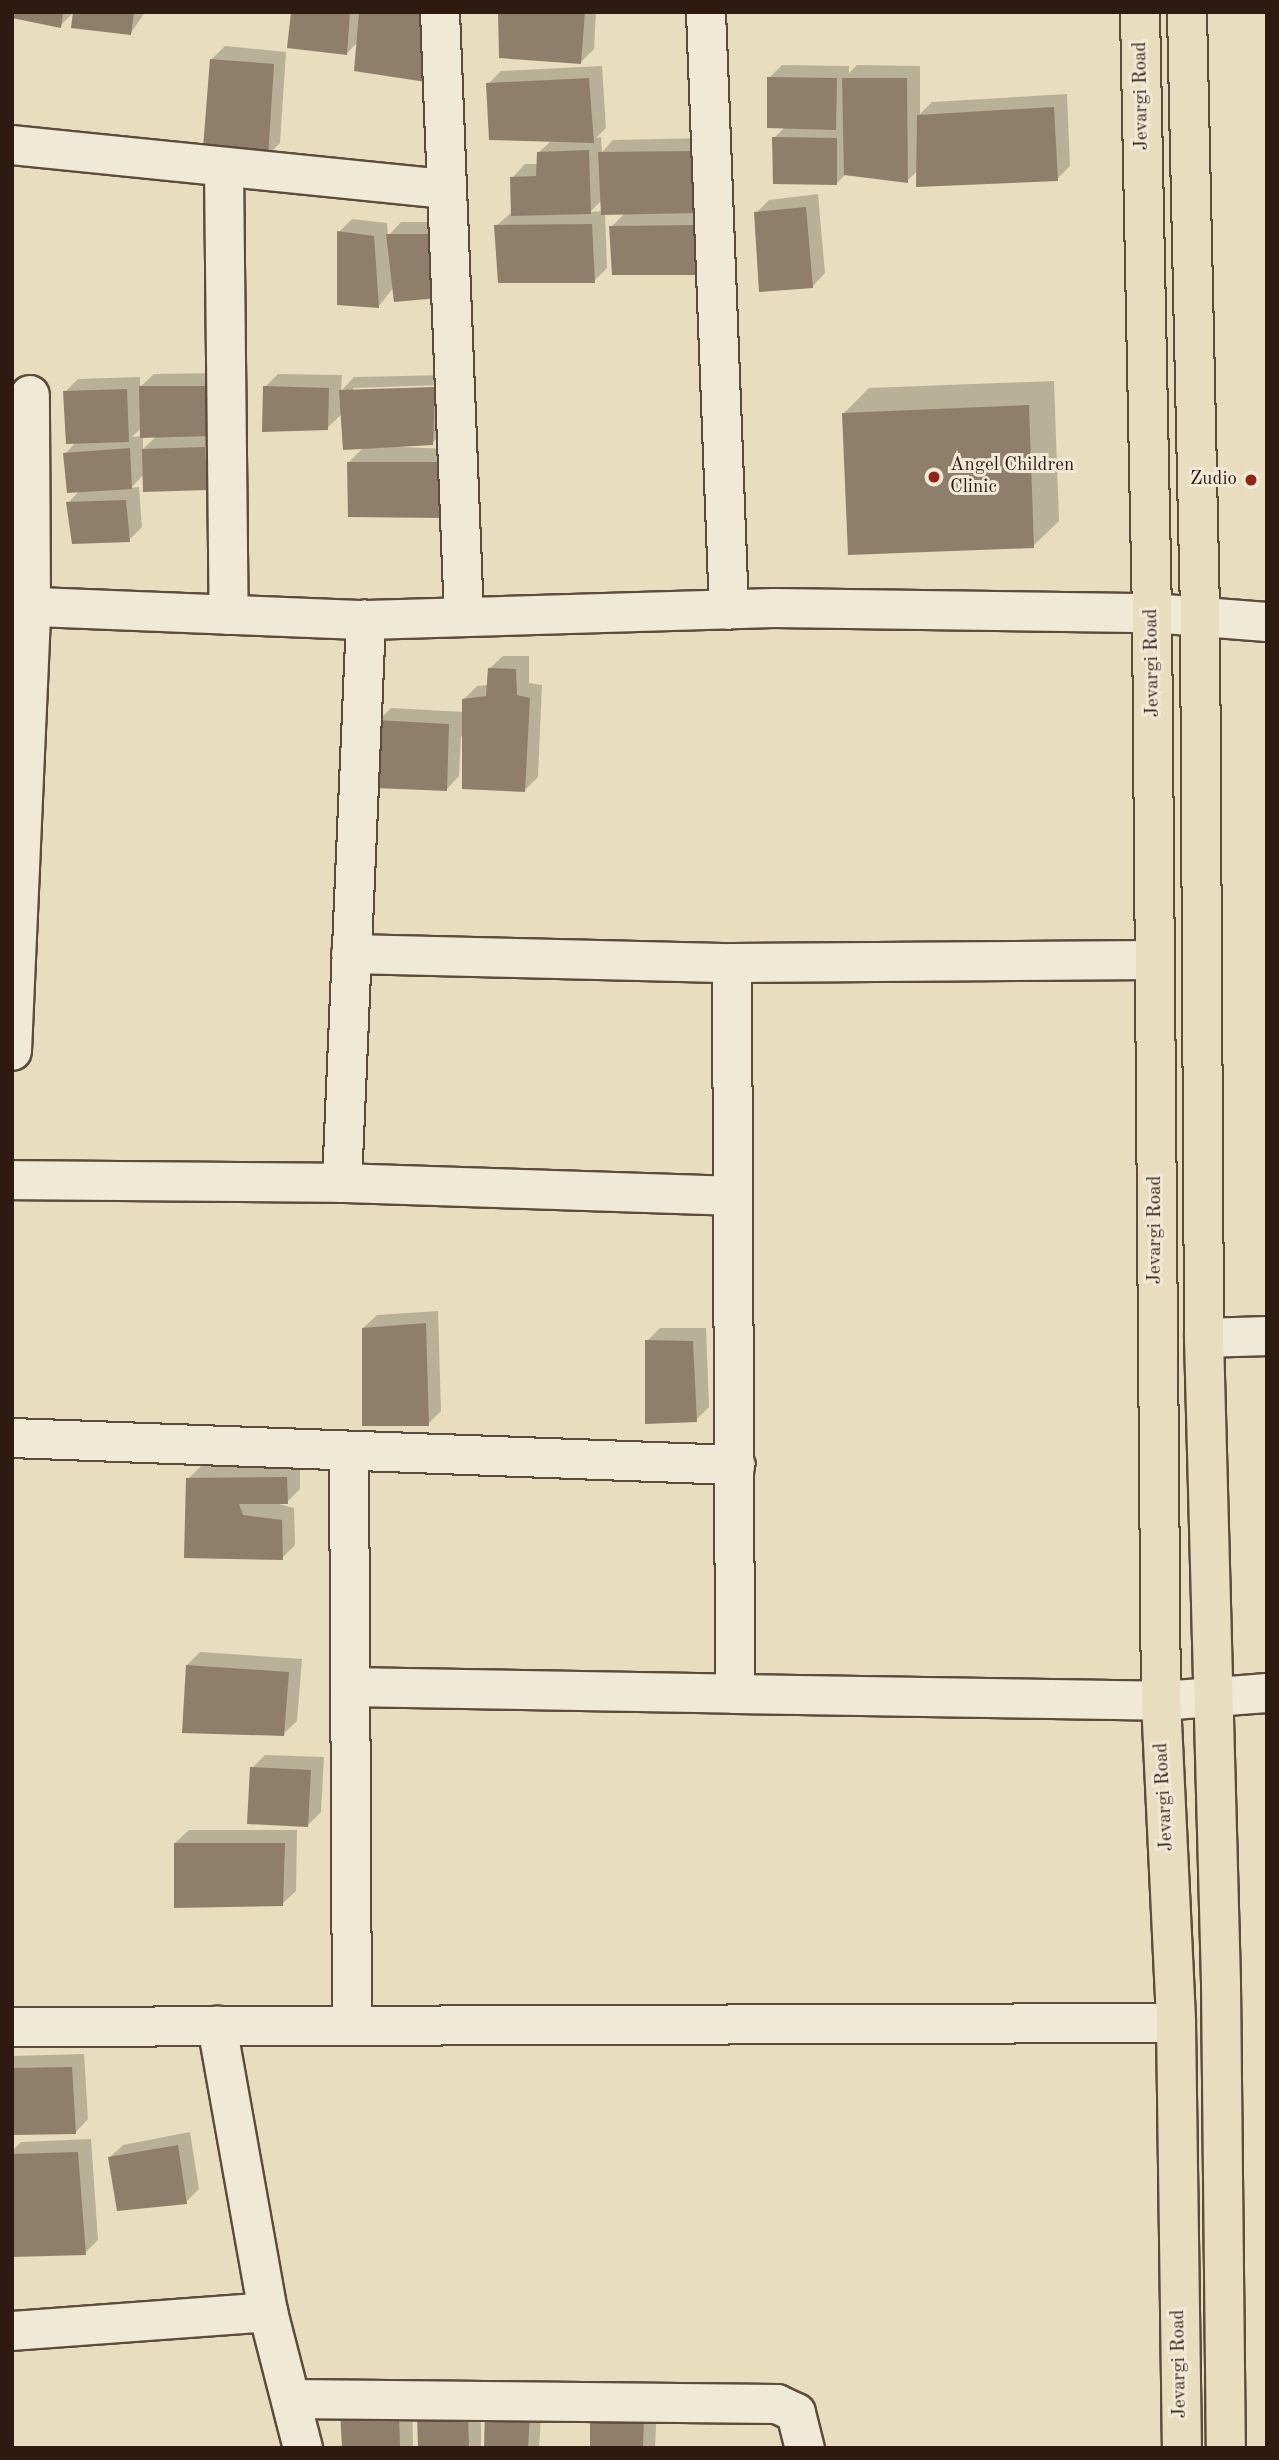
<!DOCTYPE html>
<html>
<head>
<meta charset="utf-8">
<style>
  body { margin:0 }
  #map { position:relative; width:1279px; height:2460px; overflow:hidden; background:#e8ddbe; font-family:"Old Standard TT",serif }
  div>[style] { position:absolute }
  .shadow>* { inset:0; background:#0003 }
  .building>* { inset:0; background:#8f7f6a }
  .roads { filter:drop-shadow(2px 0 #5d4b3c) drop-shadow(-2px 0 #5d4b3c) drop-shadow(0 2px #5d4b3c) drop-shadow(0 -2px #5d4b3c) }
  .minor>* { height:38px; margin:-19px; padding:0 19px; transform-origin:19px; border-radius:19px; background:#f0e9d5 }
  .major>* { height:38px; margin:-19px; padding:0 19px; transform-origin:19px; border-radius:19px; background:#e8ddbe }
  .dots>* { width:19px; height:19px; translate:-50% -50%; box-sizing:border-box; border:4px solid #f0e9d5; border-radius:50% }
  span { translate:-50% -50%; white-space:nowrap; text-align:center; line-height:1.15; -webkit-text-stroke:6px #f0e9d5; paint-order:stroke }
  .street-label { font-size:19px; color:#2f1a10 }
  .poi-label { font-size:19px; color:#2f1a10 }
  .left { translate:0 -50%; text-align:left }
  .right { translate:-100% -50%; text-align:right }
  .frame { position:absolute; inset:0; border:14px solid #2f1a10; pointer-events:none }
</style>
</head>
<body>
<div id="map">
  <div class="shadow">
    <i style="clip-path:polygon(12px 12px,74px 12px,60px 26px)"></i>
    <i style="clip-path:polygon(75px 12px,145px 12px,131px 33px)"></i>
    <i style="clip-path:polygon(293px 12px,439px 12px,358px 42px,346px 54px)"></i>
    <i style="clip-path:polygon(500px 12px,596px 12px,594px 49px,581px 62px)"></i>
    <i style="clip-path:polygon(225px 46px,286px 52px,280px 143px,267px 156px,212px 59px)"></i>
    <i style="clip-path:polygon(782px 65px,849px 66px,849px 73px,857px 65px,920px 66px,920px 114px,932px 102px,1067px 94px,1070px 166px,1057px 179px,918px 170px,907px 181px,846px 174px,837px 183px,774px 138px,785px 127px,769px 78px)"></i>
    <i style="clip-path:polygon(evenodd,602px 66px,606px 128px,596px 138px,601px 137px,602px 152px,613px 140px,709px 138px,713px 261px,611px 227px,625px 213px,605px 213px,607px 268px,594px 281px,496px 226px,512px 212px,512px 178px,525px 164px,538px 164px,538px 153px,552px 140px,488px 84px,501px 71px,602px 66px,602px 200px,603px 211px,590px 212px,602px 200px)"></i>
    <i style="clip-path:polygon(818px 194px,825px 273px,812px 287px,756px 213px,769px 200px)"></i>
    <i style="clip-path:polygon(352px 219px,387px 223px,388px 236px,401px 222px,445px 222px,379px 306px,339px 232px)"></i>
    <i style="clip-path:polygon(evenodd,222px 373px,221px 475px,208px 488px,144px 474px,131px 488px,139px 487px,142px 527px,129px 540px,68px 503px,80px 490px,65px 454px,76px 442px,65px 392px,78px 379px,140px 377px,140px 387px,154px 374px,222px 373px,141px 428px,141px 436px,132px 437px,141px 428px,222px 373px,157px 436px,143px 449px,143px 437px,157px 436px)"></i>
    <i style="clip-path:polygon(evenodd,278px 374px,342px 375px,341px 391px,354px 377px,447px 375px,445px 430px,432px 443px,376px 446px,450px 449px,441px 516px,349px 462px,364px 447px,343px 413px,327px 428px,265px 387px,278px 374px,443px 385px,443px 389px,353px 391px,353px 388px,443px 385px)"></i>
    <i style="clip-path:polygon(1054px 381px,1059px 521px,1033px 546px,844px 413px,869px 388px)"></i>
    <i style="clip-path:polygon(503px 656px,529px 656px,529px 683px,542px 685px,538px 777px,525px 790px,461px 736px,459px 776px,446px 790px,378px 721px,391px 708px,464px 712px,464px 699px,477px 686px,488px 685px,489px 669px)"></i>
    <i style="clip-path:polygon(438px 1311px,441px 1411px,428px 1424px,363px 1328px,377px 1315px)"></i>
    <i style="clip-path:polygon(660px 1328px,706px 1328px,709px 1407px,696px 1420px,647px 1341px)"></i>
    <i style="clip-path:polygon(300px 1465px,300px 1489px,287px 1502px,271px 1502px,294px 1508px,295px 1545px,282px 1558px,188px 1479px,201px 1466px)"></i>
    <i style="clip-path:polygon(200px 1652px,302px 1659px,297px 1721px,283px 1734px,187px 1665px)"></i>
    <i style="clip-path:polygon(265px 1755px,324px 1757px,321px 1812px,308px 1825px,252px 1768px)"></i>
    <i style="clip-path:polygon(189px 1830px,297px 1830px,296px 1891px,282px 1904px,175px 1843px)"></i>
    <i style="clip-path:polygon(84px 2054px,88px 2119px,75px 2133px,12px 2133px,12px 2056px)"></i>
    <i style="clip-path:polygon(190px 2132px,199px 2189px,186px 2202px,109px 2158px,123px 2145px)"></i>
    <i style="clip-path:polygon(91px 2139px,98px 2240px,85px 2253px,12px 2255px,12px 2151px,21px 2142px)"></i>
    <i style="clip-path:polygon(412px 2399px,413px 2448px,343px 2448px)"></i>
    <i style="clip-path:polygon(542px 2402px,539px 2448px,485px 2448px)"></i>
    <i style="clip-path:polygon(481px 2403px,481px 2448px,420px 2448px)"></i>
    <i style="clip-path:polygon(657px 2404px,655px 2448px,592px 2448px)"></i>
  </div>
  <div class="building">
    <i style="clip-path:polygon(12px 12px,63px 12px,61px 28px,12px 18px)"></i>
    <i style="clip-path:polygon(73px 12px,134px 12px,131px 35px,71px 28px)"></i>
    <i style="clip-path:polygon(291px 12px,350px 12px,347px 55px,287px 48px)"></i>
    <i style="clip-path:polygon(359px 12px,427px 12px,426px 82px,354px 71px)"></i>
    <i style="clip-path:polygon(498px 12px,585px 12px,581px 64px,499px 58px)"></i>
    <i style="clip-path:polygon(210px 59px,274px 64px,268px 158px,203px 148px)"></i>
    <i style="clip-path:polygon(767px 77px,837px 78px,836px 130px,767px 128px)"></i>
    <i style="clip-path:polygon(589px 78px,594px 143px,489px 140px,486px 83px)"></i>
    <i style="clip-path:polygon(842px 78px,907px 78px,908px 183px,844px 175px)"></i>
    <i style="clip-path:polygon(1054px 107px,1058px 181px,916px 187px,917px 115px)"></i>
    <i style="clip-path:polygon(772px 137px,837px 138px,837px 185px,773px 184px)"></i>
    <i style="clip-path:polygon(589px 150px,591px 214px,511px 216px,510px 177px,536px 176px,537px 152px)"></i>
    <i style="clip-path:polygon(697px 151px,700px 213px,601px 215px,598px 152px)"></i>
    <i style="clip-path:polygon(806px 207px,813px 288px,759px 292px,754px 212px)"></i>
    <i style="clip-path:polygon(592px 224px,595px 283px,498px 283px,494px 225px)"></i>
    <i style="clip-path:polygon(697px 225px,701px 275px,612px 275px,609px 226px)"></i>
    <i style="clip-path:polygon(337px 231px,374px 236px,379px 308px,337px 305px)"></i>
    <i style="clip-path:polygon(386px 234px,433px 234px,439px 298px,394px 302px)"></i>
    <i style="clip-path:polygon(139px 386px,210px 386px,212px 436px,140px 438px)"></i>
    <i style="clip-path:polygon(263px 386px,329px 388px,328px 430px,262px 432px)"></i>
    <i style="clip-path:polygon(435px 387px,433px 445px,343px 450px,339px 390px)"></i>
    <i style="clip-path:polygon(127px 389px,129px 442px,66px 444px,63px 391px)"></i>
    <i style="clip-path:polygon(1029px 405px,1034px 548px,848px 555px,842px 413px)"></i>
    <i style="clip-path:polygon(205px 447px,208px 490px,143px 492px,142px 449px)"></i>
    <i style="clip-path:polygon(130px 448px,132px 489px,67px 493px,63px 453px)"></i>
    <i style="clip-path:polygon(347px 462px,437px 462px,441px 518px,348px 517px)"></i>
    <i style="clip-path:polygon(126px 500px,130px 542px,72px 544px,66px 502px)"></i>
    <i style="clip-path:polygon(488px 668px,516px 669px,517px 695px,530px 698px,525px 792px,462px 789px,462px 699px,486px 696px)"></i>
    <i style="clip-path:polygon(376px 720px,449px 724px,447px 791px,375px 788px)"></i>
    <i style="clip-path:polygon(426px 1323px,429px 1426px,362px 1426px,362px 1328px)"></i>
    <i style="clip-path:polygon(645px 1340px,693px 1341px,697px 1422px,645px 1424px)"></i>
    <i style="clip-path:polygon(287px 1477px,288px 1504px,239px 1504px,243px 1515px,282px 1520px,283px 1560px,184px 1558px,186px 1478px)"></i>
    <i style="clip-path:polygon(186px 1665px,289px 1672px,284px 1736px,182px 1733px)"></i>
    <i style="clip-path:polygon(250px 1767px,311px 1770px,308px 1827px,247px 1824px)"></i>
    <i style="clip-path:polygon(174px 1843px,285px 1843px,283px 1906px,174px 1908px)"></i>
    <i style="clip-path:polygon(72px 2067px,76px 2134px,12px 2135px,12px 2068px)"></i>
    <i style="clip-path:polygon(178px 2145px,187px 2204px,117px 2211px,108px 2157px)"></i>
    <i style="clip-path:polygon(78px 2152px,86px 2255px,12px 2257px,12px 2154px)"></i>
    <i style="clip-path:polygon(340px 2410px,399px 2412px,400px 2448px,342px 2448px)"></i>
    <i style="clip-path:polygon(485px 2411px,530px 2414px,528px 2448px,484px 2448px)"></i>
    <i style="clip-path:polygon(417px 2414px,468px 2415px,469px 2448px,418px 2448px)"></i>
    <i style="clip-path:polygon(590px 2414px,644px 2417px,643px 2448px,590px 2448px)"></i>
  </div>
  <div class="roads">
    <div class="minor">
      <i style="left:440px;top:12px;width:605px;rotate:87.73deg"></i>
      <i style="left:706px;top:12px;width:598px;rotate:87.8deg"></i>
      <i style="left:12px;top:145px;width:437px;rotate:5.8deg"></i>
      <i style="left:224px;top:167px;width:448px;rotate:89.4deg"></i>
      <i style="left:12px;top:606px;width:354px;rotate:2.3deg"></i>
      <i style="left:366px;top:620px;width:408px;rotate:-1.7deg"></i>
      <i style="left:774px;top:608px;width:378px;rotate:0.8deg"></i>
      <i style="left:1152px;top:613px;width:115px;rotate:4.5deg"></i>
      <i style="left:351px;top:954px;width:381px;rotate:1.4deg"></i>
      <i style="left:732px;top:963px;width:422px;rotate:-0.4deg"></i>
      <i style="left:732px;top:963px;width:731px;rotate:89.76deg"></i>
      <i style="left:735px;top:1694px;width:426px;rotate:0.9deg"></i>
      <i style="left:1161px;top:1701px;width:106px;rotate:-4.3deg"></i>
      <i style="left:12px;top:1051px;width:444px;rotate:-87.5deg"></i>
      <i style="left:31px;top:607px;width:212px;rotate:-90.3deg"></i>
      <i style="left:12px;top:1180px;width:330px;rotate:0.5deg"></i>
      <i style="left:342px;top:1183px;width:564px;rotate:-87.56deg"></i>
      <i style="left:342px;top:1183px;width:391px;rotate:1.9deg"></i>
      <i style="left:1204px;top:1338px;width:63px;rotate:-1.8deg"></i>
      <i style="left:12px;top:1438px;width:724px;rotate:2.14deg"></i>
      <i style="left:349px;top:1451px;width:573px;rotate:89.7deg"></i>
      <i style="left:353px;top:1687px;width:382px;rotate:1deg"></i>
      <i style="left:12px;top:2027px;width:1164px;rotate:-0.2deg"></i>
      <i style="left:268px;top:2312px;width:140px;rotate:75.6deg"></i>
      <i style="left:12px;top:2331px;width:257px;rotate:-4.2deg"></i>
      <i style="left:268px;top:2312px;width:291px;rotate:-100.1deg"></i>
      <i style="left:291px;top:2399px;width:486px;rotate:0.6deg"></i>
      <i style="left:777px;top:2404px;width:21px;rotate:25deg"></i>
      <i style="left:796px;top:2413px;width:36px;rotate:76deg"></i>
    </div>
    <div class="major">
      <i style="left:1140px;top:12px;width:601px;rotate:88.86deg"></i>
      <i style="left:1152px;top:613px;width:1088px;rotate:89.53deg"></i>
      <i style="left:1161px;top:1701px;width:322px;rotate:87.3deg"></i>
      <i style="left:1176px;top:2023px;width:425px;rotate:89.2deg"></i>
      <i style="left:1187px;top:12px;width:603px;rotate:88.76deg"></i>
      <i style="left:1200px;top:615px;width:723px;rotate:89.68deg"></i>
      <i style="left:1204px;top:1338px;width:647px;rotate:88.49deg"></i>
      <i style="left:1221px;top:1985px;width:463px;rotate:89.4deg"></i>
    </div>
  </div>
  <div class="dots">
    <i style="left:934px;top:477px;background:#8f2418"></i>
    <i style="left:1251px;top:480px;background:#8f2418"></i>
  </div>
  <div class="street-label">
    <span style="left:1142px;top:96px;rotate:-91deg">Jevargi Road</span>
    <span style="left:1153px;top:663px;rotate:-91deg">Jevargi Road</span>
    <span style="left:1156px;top:1230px;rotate:-90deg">Jevargi Road</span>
    <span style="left:1165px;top:1797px;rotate:-93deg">Jevargi Road</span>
    <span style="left:1180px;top:2364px;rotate:-91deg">Jevargi Road</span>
  </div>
  <div class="poi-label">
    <span class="left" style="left:950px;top:477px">Angel Children<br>Clinic</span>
    <span class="right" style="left:1237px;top:480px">Zudio</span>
  </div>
  <div class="frame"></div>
</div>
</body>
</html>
